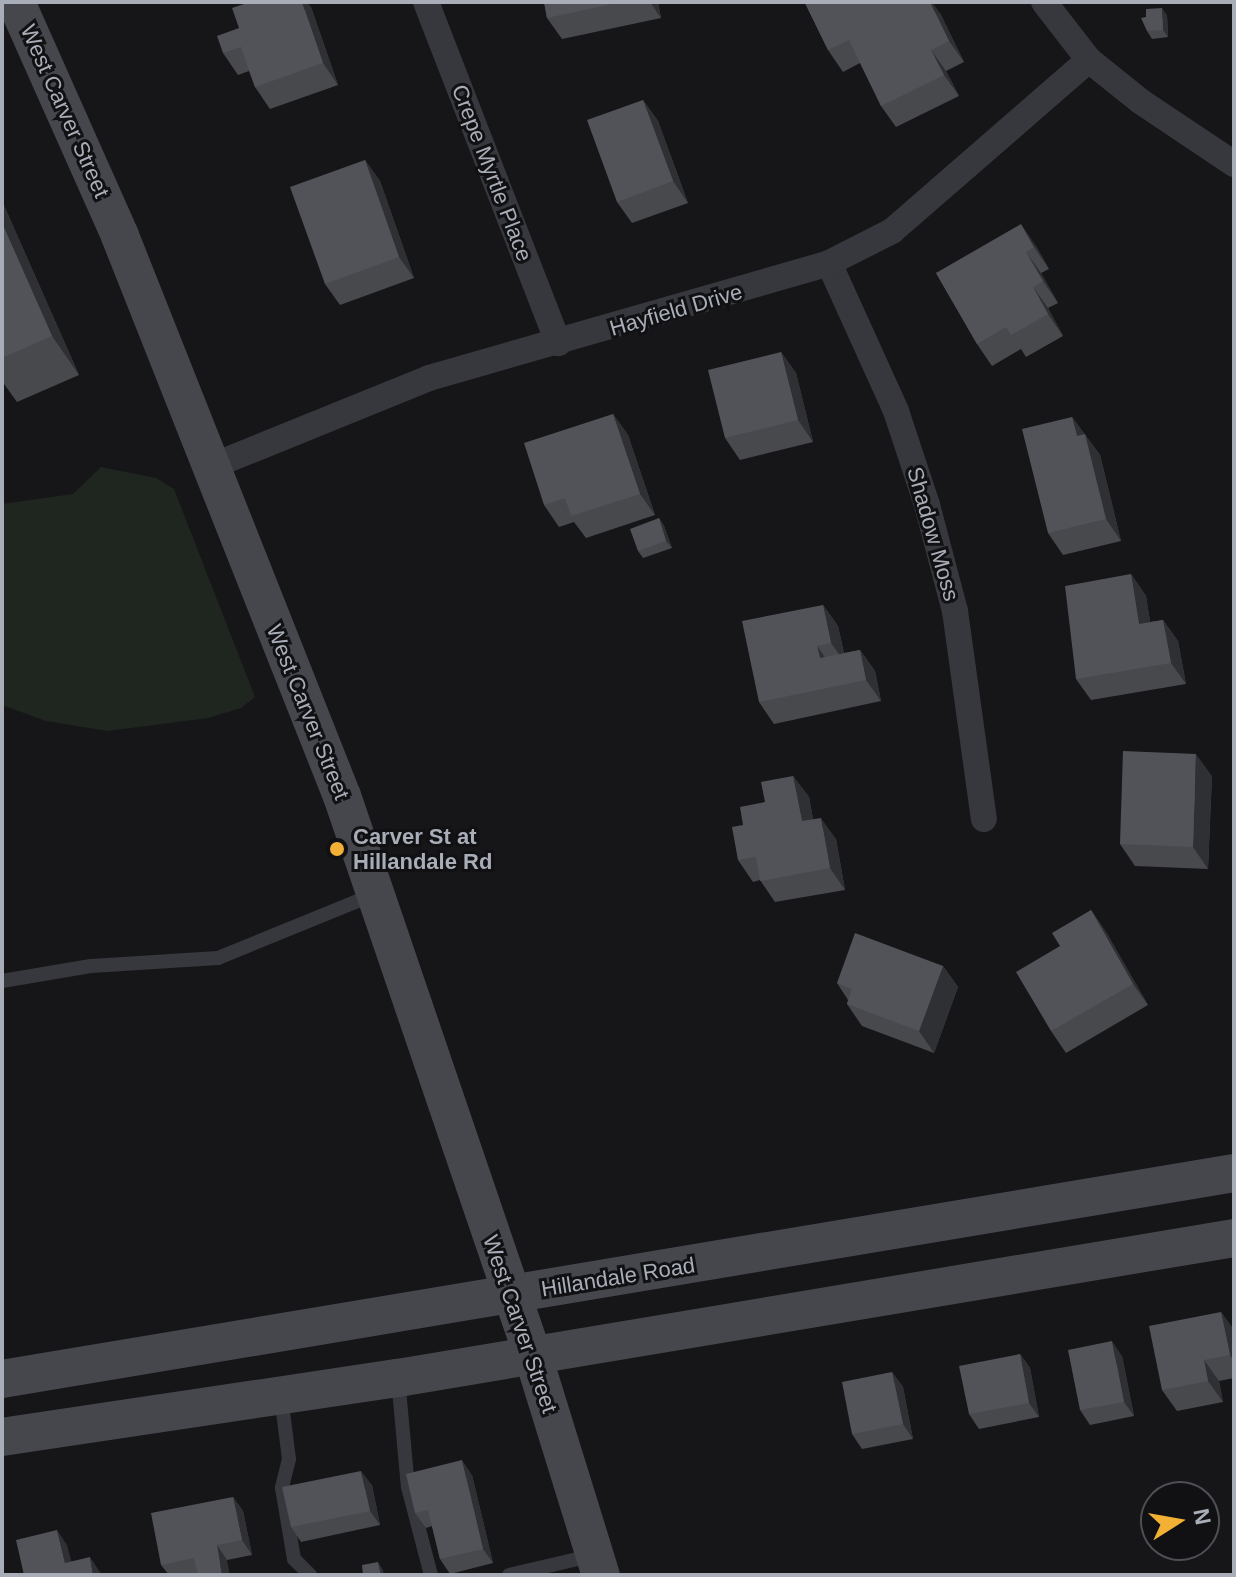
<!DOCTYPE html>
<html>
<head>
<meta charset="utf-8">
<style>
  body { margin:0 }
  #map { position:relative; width:1236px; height:1577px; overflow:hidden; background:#161618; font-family:Arial,sans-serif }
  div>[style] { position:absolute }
  .green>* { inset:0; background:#1e261f }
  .lane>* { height:14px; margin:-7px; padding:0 7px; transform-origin:7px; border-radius:7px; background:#37383d }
  .street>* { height:26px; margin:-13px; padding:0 13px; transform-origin:13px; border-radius:13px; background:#37383d }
  .secondary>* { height:38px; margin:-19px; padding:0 19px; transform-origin:19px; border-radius:19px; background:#45474d }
  .wall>* { inset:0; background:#47494d }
  .shaded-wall>* { inset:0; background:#2f3033 }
  .building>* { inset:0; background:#525359 }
  .dots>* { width:22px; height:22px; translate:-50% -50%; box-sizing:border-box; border:4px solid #111113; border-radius:50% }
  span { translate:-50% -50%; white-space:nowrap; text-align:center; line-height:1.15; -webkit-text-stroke:6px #111113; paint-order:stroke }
  .street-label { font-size:22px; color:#a8adb8 }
  .poi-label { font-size:22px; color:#a8adb8; font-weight:700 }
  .left { translate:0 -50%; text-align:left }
  .frame { position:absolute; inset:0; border:4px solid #a8adb8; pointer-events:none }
  .north { position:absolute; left:1140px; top:1481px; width:80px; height:80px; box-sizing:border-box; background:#111113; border:2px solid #4d4f55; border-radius:50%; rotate:79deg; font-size:22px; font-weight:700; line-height:32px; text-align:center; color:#a8adb8 }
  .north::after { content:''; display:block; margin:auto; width:28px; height:36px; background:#f2b134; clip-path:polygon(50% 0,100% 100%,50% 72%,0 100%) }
</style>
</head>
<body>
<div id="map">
  <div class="green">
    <i style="clip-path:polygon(101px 467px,156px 478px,174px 489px,255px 697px,241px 708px,208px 718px,108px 731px,46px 721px,2px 705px,2px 504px,73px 494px)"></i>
  </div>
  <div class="lane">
    <i style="left:2px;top:981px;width:90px;rotate:-9.6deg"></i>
    <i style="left:91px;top:966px;width:127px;rotate:-3.6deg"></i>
    <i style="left:218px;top:958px;width:170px;rotate:-22.2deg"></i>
    <i style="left:398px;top:1378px;width:109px;rotate:84.8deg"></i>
    <i style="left:408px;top:1487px;width:91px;rotate:75.4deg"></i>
    <i style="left:281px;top:1396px;width:64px;rotate:82.8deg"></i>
    <i style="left:289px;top:1459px;width:30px;rotate:104deg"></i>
    <i style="left:282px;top:1488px;width:72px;rotate:80.4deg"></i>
    <i style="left:294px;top:1559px;width:23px;rotate:45deg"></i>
    <i style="left:509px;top:1575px;width:88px;rotate:-13.1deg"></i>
  </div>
  <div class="street">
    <i style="left:426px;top:2px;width:366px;rotate:68.8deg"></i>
    <i style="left:1044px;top:2px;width:73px;rotate:52.2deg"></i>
    <i style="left:1089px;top:60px;width:65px;rotate:38.8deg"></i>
    <i style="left:1140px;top:101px;width:113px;rotate:33.8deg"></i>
    <i style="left:829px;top:263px;width:162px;rotate:65.6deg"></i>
    <i style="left:896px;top:411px;width:99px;rotate:71.7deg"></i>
    <i style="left:927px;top:505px;width:110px;rotate:75.2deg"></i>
    <i style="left:955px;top:611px;width:210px;rotate:82.1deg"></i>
    <i style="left:210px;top:467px;width:236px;rotate:-22.1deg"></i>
    <i style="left:429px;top:378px;width:416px;rotate:-16deg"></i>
    <i style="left:829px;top:263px;width:71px;rotate:-26.9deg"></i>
    <i style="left:892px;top:231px;width:261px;rotate:-41deg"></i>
  </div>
  <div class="secondary">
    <i style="left:16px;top:2px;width:256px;rotate:66deg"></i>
    <i style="left:120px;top:236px;width:602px;rotate:68.38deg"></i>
    <i style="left:342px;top:796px;width:592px;rotate:71.17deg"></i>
    <i style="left:533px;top:1356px;width:229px;rotate:72.8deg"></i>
    <i style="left:2px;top:1379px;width:1249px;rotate:-9.49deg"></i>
    <i style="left:2px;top:1437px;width:400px;rotate:-8.5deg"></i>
    <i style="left:398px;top:1378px;width:848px;rotate:-9.51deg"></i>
  </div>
  <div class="wall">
    <i style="clip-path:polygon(544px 2px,658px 2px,661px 18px,562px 39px,547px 18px)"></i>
    <i style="clip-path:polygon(805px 3px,940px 13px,964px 62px,946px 71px,959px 96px,896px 127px,881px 106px,860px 63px,843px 72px,828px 50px)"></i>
    <i style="clip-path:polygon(311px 7px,338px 85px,270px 109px,255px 87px,249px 71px,238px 75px,223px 53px)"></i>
    <i style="clip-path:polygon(1167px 15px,1168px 37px,1152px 39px,1147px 31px)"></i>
    <i style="clip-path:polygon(643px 100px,658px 121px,688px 203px,632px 223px,617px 202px)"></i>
    <i style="clip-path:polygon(365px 160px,380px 181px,414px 278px,340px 305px,325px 284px)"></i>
    <i style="clip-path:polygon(2px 201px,79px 375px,17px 402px,2px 381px)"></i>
    <i style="clip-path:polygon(1036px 246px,1049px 269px,1041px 273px,1058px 303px,1048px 308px,1063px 336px,1026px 357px,1021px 349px,992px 366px,977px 344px,936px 273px)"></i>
    <i style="clip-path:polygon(781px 352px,796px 373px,813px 442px,740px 460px,725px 438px)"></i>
    <i style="clip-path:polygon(613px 414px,628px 435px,655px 515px,586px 538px,574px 522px,559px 527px,544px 505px)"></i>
    <i style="clip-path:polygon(1072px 417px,1100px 455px,1121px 541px,1063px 555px,1048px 533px)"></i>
    <i style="clip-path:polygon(659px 518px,664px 526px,672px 548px,643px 558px,638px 551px)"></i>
    <i style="clip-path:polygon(1131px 574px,1146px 596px,1150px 622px,1163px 620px,1178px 641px,1186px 684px,1091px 700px,1076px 679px)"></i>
    <i style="clip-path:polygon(823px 605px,838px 626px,844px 653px,860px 650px,875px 671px,881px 701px,774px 724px,759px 702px)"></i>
    <i style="clip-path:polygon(793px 776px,809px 797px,813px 819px,836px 839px,845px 890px,775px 902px,760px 880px,753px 882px,738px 860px,743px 825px)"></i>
    <i style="clip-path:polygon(1212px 776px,1208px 869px,1135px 866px,1120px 844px)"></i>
    <i style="clip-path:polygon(1091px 910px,1106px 932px,1148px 1005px,1066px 1053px,1051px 1031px,1060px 946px)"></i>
    <i style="clip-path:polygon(943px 966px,958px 987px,934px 1053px,862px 1026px,847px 1004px,848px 1000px,837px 983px)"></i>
    <i style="clip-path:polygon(1221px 1312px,1234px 1330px,1234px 1378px,1219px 1381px,1223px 1402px,1177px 1411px,1162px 1390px)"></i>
    <i style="clip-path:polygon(1020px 1354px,1030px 1368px,1039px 1417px,979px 1429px,969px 1414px)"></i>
    <i style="clip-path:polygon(1122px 1356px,1134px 1416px,1090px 1425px,1080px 1410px)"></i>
    <i style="clip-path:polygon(892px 1372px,903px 1387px,913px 1439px,862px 1449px,852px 1434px)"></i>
    <i style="clip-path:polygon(472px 1475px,493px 1563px,450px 1574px,440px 1559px,432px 1526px,426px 1528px,415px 1513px)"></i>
    <i style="clip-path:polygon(372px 1485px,380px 1525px,301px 1542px,291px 1527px)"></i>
    <i style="clip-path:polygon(233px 1497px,243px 1511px,252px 1555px,227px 1560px,197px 1574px,169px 1575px,161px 1565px)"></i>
  </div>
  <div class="shaded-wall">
    <i style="clip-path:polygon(302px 2px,307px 2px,311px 7px,338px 85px,323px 63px)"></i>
    <i style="clip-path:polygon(650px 2px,658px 2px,661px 18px)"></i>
    <i style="clip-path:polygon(930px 2px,932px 2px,940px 13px,964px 62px,949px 41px)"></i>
    <i style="clip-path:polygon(1162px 8px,1167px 15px,1168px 37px,1163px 30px)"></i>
    <i style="clip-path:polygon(931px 50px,946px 71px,959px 96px,944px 75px)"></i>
    <i style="clip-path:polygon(643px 100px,658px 121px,688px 203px,673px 181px)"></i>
    <i style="clip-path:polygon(365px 160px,380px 181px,414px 278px,399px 257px)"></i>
    <i style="clip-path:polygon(2px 201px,79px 375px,52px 336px,2px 223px)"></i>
    <i style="clip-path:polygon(1021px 224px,1036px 246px,1049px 269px,1034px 247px)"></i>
    <i style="clip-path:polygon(1026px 252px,1041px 273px,1058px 303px,1043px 281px)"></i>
    <i style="clip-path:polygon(1033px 287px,1048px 308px,1063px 336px,1048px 314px)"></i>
    <i style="clip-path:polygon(781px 352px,796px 373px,813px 442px,798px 420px)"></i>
    <i style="clip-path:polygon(613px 414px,628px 435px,655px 515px,640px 494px)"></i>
    <i style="clip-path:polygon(1072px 417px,1100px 455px,1121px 541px,1106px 519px,1077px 436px)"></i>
    <i style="clip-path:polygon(659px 518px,664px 526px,672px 548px,666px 541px)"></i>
    <i style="clip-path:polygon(1131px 574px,1146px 596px,1154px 645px,1139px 624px)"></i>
    <i style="clip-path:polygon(823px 605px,838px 626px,846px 664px,831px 643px)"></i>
    <i style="clip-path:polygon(1163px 620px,1178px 641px,1186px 684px,1171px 663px)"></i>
    <i style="clip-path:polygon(817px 646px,832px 667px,820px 658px)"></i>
    <i style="clip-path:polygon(860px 650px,875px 671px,881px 701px,866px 680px)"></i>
    <i style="clip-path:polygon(1196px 754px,1212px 776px,1208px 869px,1193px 847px)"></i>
    <i style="clip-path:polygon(793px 776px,809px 797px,817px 843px,802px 821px)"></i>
    <i style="clip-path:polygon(821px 818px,836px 839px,845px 890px,830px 868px)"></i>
    <i style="clip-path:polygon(1091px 910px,1106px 932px,1148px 1005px,1133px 984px)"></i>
    <i style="clip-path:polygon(943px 966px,958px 987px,934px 1053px,919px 1031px)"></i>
    <i style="clip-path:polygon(1221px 1312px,1234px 1330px,1234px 1361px,1230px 1355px)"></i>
    <i style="clip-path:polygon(1112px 1341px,1122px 1356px,1134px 1416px,1124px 1402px)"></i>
    <i style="clip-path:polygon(1020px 1354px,1030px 1368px,1039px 1417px,1029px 1403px)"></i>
    <i style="clip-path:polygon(1204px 1360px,1219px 1381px,1223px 1402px,1208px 1381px)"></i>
    <i style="clip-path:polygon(892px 1372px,903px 1387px,913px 1439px,903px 1424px)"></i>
    <i style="clip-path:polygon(462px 1460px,472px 1475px,493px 1563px,483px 1549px)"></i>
    <i style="clip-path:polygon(361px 1471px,372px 1485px,380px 1525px,370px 1511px)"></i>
    <i style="clip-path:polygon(233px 1497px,243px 1511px,252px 1555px,242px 1540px)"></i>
    <i style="clip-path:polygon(57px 1530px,67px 1545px,75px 1575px,65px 1563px)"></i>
    <i style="clip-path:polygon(217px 1545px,227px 1560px,230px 1575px,222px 1575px)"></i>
    <i style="clip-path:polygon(90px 1557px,100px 1572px,101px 1575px,93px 1575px)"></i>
    <i style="clip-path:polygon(378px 1562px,383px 1570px,384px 1575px,381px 1575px)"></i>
  </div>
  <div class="building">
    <i style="clip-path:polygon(250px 2px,302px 2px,323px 63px,255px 87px,241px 47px,223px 53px,217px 36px,239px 28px,232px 8px)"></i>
    <i style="clip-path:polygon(544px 2px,621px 2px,547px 18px)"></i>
    <i style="clip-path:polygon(807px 2px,900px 2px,900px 3px,903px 2px,930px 2px,949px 41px,931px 50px,944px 75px,881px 106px,849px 40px,828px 50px,805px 3px)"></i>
    <i style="clip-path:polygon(1162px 8px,1163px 30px,1147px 31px,1141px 18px,1146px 17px,1146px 9px)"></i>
    <i style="clip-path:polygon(643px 100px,673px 181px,617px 202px,587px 120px)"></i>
    <i style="clip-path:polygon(365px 160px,399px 257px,325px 284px,290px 187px)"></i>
    <i style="clip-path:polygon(2px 223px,52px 336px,2px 358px)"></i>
    <i style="clip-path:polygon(1021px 224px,1034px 247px,1026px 252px,1043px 281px,1033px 287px,1048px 314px,1011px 335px,1006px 327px,977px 344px,936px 273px)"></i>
    <i style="clip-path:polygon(781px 352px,798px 420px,725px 438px,708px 370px)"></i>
    <i style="clip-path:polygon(613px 414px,640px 494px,571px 516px,565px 498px,544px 505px,524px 443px)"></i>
    <i style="clip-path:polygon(1072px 417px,1077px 436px,1085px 434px,1106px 519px,1048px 533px,1022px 429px)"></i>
    <i style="clip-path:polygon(659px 518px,666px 541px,638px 551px,630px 529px)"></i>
    <i style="clip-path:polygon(1131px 574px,1139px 624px,1163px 620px,1171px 663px,1076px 679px,1065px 586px)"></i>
    <i style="clip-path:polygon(823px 605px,831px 643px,817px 646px,820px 658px,860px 650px,866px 680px,759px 702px,742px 621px)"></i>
    <i style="clip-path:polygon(1123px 751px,1196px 754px,1193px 847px,1120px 844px)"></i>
    <i style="clip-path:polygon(793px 776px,802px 821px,821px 818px,830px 868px,760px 881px,756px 857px,738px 860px,732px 827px,743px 825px,740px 807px,765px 802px,761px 782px)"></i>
    <i style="clip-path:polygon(1091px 910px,1133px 984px,1051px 1031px,1016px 972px,1060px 946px,1052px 933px)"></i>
    <i style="clip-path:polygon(855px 933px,943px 966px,919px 1031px,847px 1004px,852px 989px,837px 983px)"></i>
    <i style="clip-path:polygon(1221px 1312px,1230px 1355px,1204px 1360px,1208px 1381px,1162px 1390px,1149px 1326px)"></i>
    <i style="clip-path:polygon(1112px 1341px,1124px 1402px,1080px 1410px,1068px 1350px)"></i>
    <i style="clip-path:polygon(1020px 1354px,1029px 1403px,969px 1414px,959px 1366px)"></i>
    <i style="clip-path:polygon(892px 1372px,903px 1424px,852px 1434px,842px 1382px)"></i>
    <i style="clip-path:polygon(462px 1460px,483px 1549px,440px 1559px,428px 1510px,415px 1513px,406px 1474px)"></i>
    <i style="clip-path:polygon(361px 1471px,370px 1511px,291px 1527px,282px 1487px)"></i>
    <i style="clip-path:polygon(233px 1497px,242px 1540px,217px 1545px,222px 1575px,198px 1575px,194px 1558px,161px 1565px,151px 1513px)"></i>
    <i style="clip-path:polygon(57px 1530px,65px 1563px,90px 1557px,93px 1575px,24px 1575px,16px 1540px)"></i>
    <i style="clip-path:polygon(378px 1562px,381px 1575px,363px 1575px,362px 1565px)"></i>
  </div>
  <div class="dots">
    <i style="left:337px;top:849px;background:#f2b134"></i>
  </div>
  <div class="street-label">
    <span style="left:65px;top:111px;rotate:66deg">West Carver Street</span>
    <span style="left:492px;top:173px;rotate:69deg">Crepe Myrtle Place</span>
    <span style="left:676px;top:310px;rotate:-16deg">Hayfield Drive</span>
    <span style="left:933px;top:534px;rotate:74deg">Shadow Moss</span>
    <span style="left:308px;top:712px;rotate:68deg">West Carver Street</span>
    <span style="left:618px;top:1277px;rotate:-9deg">Hillandale Road</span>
    <span style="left:520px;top:1324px;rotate:71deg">West Carver Street</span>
  </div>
  <div class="poi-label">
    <span class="left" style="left:353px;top:849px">Carver St at<br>Hillandale Rd</span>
  </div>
  <div class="frame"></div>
  <div class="north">N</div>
</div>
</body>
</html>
